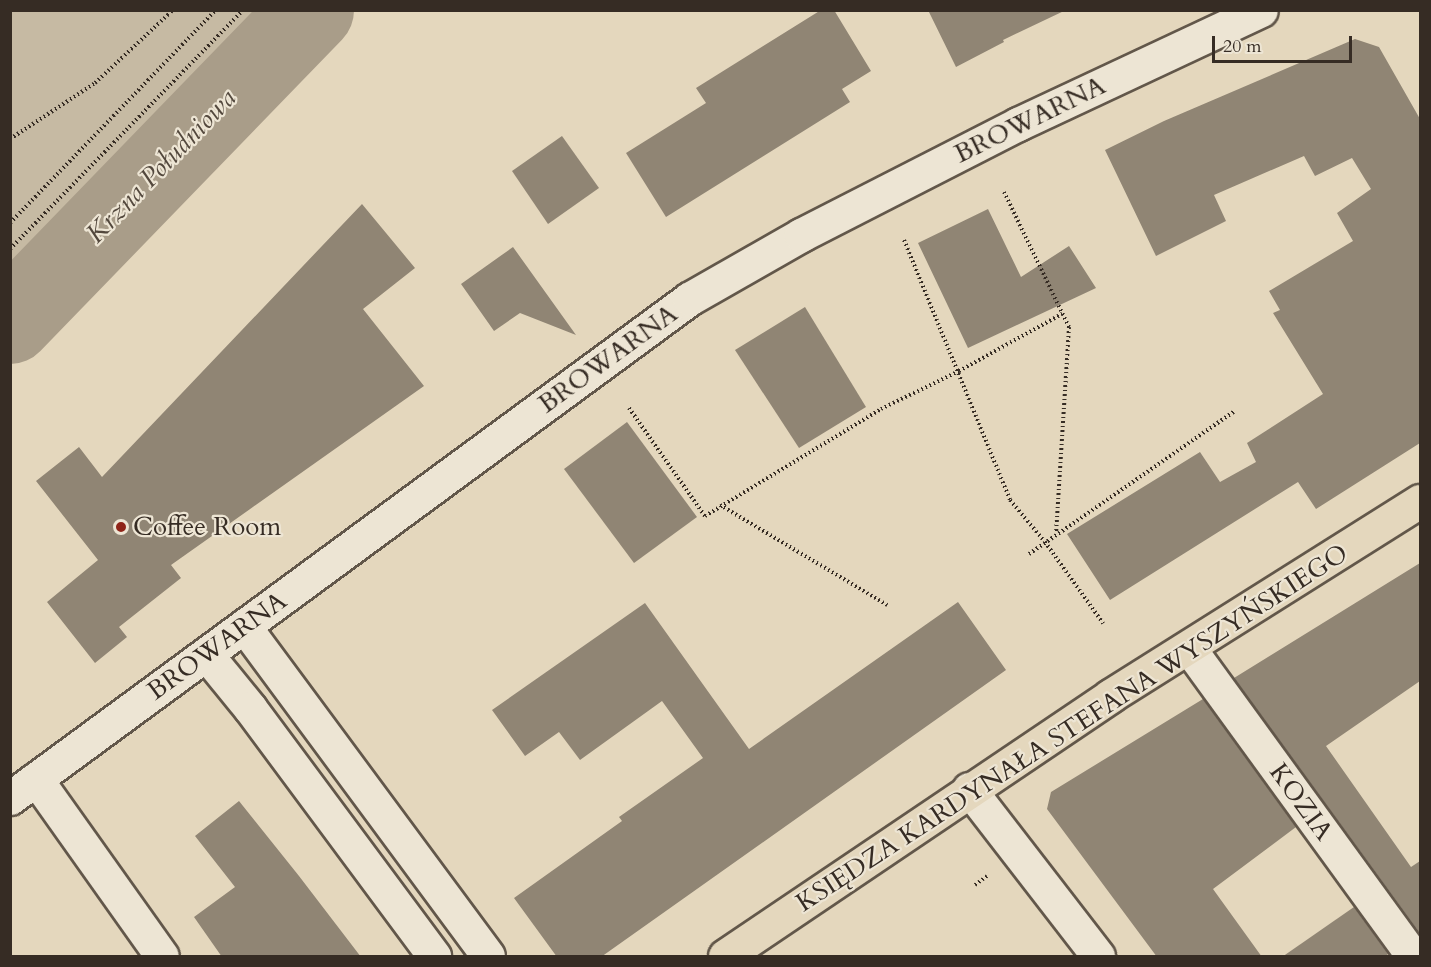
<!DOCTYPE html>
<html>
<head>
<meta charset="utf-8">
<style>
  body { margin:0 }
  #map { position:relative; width:1431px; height:967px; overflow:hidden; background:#e4d7bd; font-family:Cardo,serif }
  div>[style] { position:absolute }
  .green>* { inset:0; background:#c6baa3 }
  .river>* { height:84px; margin:-42px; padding:0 42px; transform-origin:42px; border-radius:42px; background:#a99d89 }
  .building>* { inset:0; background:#908574 }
  .path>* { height:4px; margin-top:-2px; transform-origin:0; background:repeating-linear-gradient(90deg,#362c24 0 1.5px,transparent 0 4.5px) }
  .roads { filter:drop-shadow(2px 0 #62574a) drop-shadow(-2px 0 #62574a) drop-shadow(0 2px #62574a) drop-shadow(0 -2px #62574a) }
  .minor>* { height:33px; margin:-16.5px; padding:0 16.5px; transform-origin:16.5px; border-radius:16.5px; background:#ede5d4 }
  .major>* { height:33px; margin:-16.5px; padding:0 16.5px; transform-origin:16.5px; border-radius:16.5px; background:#e4d7bd }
  .dots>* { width:16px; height:16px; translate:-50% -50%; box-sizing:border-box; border:3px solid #ede5d4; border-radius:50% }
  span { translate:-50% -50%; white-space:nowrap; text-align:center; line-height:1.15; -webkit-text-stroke:4.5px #ede5d4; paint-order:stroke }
  .street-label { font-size:26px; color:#362c24 }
  .poi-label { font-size:26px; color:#362c24 }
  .left { translate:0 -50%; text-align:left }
  .water-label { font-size:27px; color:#53483d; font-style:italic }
  .frame { position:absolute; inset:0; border:12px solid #362c24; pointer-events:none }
  .scale { position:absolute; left:1212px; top:36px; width:140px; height:27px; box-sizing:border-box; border:3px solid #362c24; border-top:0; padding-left:8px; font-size:18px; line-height:21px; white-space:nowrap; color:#362c24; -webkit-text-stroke:4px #ede5d4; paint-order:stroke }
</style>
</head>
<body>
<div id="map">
  <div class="green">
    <i style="clip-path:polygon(11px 10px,273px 11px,11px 287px,10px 11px)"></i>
  </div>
  <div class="river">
    <i style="left:10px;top:322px;width:434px;rotate:-45.9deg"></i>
  </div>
  <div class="building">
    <i style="clip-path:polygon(821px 10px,834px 10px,871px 71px,842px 89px,850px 102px,666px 217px,626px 153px,706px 103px,696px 88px)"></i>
    <i style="clip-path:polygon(928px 10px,1066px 10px,1003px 40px,1004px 42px,956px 67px)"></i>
    <i style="clip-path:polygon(1355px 39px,1379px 47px,1420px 119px,1420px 443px,1316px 509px,1298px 482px,1110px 600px,1067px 534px,1200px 452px,1220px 482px,1256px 462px,1247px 443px,1323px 394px,1273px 313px,1280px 310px,1269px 291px,1353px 241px,1337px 213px,1371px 189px,1352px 158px,1315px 176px,1304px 156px,1214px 195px,1226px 221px,1156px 256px,1105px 150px,1164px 121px)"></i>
    <i style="clip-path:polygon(562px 136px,599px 188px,548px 224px,512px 171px)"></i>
    <i style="clip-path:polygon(362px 204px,415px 268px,363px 309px,424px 386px,171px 565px,181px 578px,119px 627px,127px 637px,95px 663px,47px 602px,98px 560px,36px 481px,79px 447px,102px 477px)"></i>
    <i style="clip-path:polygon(988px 209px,1021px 277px,1069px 246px,1096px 288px,968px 348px,918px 243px)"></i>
    <i style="clip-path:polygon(513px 247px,576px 335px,520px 313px,494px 331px,461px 284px)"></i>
    <i style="clip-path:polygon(805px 307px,866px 407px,799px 448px,735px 350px)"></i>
    <i style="clip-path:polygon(627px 422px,697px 517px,634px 563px,564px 469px)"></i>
    <i style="clip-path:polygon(1420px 563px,1420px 681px,1326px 746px,1411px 867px,1420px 861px,1419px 932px,1234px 678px)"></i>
    <i style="clip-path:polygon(958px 602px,1006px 670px,601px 957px,557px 957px,514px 898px,622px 821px,619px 817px,703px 758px,662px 701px,580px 760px,559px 732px,525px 756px,492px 710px,645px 603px,749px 749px)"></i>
    <i style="clip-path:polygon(1203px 699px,1296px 827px,1213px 889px,1262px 957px,1157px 957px,1047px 809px,1051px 792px)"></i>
    <i style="clip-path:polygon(239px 801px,299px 876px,361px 957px,222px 957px,194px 917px,235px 887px,195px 836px)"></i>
    <i style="clip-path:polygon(1354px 907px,1388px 954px,1385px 957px,1282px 957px)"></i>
  </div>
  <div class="path">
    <i style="left:10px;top:139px;width:102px;rotate:-33.4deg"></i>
    <i style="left:95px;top:83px;width:107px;rotate:-43.1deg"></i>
    <i style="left:1004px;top:192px;width:150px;rotate:64.3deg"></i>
    <i style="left:1069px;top:327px;width:206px;rotate:93.6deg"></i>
    <i style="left:10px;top:223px;width:296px;rotate:-46deg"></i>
    <i style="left:904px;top:240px;width:281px;rotate:67.8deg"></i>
    <i style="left:1010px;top:500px;width:55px;rotate:50.2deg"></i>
    <i style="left:1045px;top:542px;width:100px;rotate:54.4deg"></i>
    <i style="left:10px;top:249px;width:334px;rotate:-45.7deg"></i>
    <i style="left:629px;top:408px;width:132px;rotate:54.9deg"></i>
    <i style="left:705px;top:516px;width:206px;rotate:-31.3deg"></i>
    <i style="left:881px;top:409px;width:87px;rotate:-26deg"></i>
    <i style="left:959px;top:371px;width:118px;rotate:-29deg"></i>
    <i style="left:720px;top:505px;width:195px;rotate:30.9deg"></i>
    <i style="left:1029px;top:554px;width:251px;rotate:-34.8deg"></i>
    <i style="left:975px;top:885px;width:15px;rotate:-37deg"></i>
  </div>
  <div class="roads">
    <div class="minor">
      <i style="left:244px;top:626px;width:410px;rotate:53.5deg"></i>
      <i style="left:1189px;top:648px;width:381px;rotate:54deg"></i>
      <i style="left:206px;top:654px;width:70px;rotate:50.8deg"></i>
      <i style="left:250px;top:708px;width:309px;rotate:53.4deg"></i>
      <i style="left:36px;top:779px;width:217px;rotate:54.6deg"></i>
      <i style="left:969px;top:789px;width:211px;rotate:52.3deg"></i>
      <i style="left:10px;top:798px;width:843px;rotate:-36.31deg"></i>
      <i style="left:689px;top:299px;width:129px;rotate:-29.7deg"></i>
      <i style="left:801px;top:235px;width:244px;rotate:-27.1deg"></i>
      <i style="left:1018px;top:124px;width:268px;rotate:-25.1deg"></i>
    </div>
    <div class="major">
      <i style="left:725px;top:956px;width:465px;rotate:-34deg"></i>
      <i style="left:1110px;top:696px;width:366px;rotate:-32.2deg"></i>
    </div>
  </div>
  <div class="dots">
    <i style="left:121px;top:527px;background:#8f2418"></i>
  </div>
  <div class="street-label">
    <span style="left:1030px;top:120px;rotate:-26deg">BROWARNA</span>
    <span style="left:608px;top:359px;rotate:-36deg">BROWARNA</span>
    <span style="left:217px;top:646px;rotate:-36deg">BROWARNA</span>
    <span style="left:1072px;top:728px;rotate:-33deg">KSIĘDZA KARDYNAŁA STEFANA WYSZYŃSKIEGO</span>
    <span style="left:1301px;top:802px;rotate:54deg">KOZIA</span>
  </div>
  <div class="poi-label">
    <span class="left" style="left:133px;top:527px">Coffee Room</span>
  </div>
  <div class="water-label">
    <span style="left:161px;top:166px;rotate:-46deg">Krzna Południowa</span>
  </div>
  <div class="frame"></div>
  <div class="scale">20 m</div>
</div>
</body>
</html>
